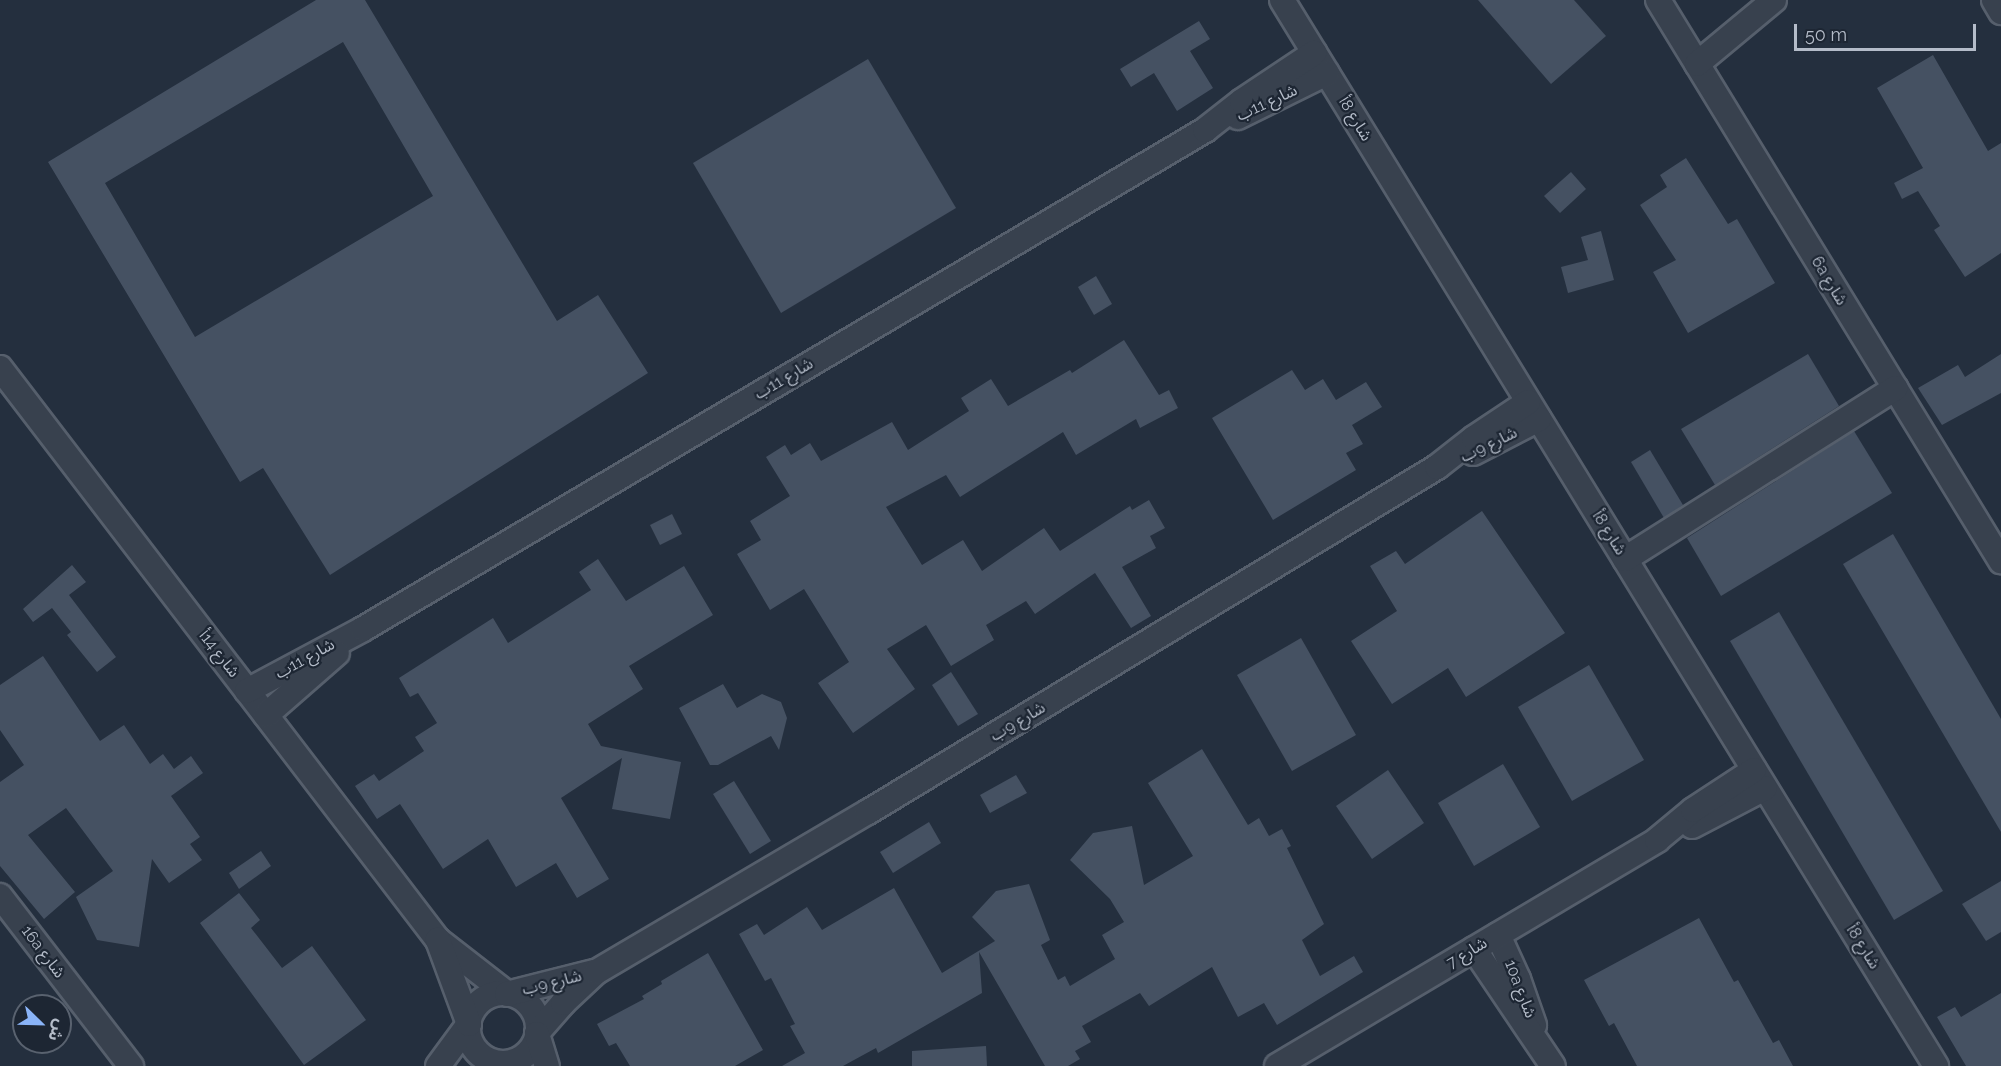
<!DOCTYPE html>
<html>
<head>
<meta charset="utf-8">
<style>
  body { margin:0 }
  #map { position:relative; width:2001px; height:1066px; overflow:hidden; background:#242f3e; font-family:Raleway,"Noto Sans Arabic",sans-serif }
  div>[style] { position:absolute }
  .building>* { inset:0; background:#455162 }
  .roads { filter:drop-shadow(2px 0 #565f6c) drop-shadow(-2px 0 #565f6c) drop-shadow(0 2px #565f6c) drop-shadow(0 -2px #565f6c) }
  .minor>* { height:24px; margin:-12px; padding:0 12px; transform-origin:12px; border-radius:12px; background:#38414e }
  .minor>.ring { margin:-12px; padding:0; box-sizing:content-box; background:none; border:24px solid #38414e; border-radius:50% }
  span { translate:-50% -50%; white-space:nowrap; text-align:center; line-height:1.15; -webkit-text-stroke:4.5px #1d2633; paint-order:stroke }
  .street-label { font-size:16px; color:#b4bcc9 }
  .north { position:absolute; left:12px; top:994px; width:60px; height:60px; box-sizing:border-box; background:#1d2633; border:2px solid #59626f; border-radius:50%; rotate:113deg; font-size:16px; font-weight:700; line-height:24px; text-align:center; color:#b4bcc9 }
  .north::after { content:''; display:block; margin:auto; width:21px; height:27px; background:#8ab4f8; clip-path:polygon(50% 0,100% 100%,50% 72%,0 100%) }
  .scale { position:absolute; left:1794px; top:24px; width:182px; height:27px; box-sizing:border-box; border:3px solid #b4bcc9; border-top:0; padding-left:8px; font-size:18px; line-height:21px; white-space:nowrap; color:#b4bcc9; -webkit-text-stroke:4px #1d2633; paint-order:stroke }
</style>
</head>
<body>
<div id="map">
  <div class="building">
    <i style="clip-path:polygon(evenodd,316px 0,365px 0,557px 321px,598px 295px,648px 373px,330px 575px,263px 468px,240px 482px,48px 162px,316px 0,343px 42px,433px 196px,195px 337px,105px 183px,343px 42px)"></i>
    <i style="clip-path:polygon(1478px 0,1574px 0,1606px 36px,1551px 84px)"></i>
    <i style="clip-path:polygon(1199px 21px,1210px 39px,1190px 51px,1213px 88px,1177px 111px,1154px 73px,1131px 87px,1120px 69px)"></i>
    <i style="clip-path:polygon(1933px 55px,1988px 151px,2001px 143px,2001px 253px,1965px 277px,1934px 230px,1940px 226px,1918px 191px,1902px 199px,1894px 183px,1923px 168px,1877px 88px)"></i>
    <i style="clip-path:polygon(868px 59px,956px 208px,781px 313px,693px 163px)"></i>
    <i style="clip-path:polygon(1686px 158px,1728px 224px,1737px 219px,1775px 283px,1688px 333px,1653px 272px,1676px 260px,1640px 205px,1667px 187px,1660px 175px)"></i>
    <i style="clip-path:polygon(1571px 172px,1586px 189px,1560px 213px,1544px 196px)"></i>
    <i style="clip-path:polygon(1601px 231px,1614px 280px,1568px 293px,1561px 267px,1588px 260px,1581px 237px)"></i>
    <i style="clip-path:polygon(1096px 276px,1112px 304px,1094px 315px,1078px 287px)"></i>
    <i style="clip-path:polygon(1124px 340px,1159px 395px,1169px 390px,1178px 408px,1140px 428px,1136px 419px,1076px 455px,1063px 432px,960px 497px,946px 475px,886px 507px,922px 565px,963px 540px,982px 571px,1044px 528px,1060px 551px,1130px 506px,1132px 510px,1149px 500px,1165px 528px,1150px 536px,1156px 548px,1122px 567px,1151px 616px,1131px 628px,1095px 573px,1035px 614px,1026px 601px,986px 625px,994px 640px,951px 666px,926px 625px,887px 649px,915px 689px,853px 733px,818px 683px,849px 662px,804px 589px,770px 610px,737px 554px,761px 540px,750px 521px,790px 496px,766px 457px,785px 445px,791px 455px,810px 443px,821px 461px,892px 422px,908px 450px,969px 411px,961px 398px,991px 379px,1008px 406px,1070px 370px,1072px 373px)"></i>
    <i style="clip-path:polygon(1808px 354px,1839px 406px,1715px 485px,1681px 429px)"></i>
    <i style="clip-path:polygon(2001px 354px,2001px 393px,1942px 425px,1918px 388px,1958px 365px,1965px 377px)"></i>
    <i style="clip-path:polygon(1292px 370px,1305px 390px,1323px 379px,1336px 400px,1366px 382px,1382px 407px,1352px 425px,1363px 444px,1346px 453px,1356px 470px,1273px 520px,1212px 418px)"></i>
    <i style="clip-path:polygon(1854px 431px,1892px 493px,1721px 596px,1687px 538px)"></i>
    <i style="clip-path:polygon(1650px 450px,1683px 505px,1664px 518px,1631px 462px)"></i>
    <i style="clip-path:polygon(1482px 511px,1565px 633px,1466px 697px,1448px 668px,1392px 704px,1351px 641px,1397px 611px,1370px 566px,1396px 551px,1405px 564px)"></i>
    <i style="clip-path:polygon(672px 514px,682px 534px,660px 545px,650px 525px)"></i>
    <i style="clip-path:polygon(1893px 534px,2001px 719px,2001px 832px,1843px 564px)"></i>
    <i style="clip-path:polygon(598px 559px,626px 601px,684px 566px,713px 615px,629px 666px,643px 689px,588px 724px,601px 746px,681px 762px,670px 819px,612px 809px,622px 758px,561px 798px,609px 879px,577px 898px,556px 863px,516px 887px,488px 839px,443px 869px,400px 804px,377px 819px,355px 786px,374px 774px,379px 781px,424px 751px,415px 737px,437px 723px,418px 693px,410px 697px,399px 678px,493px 618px,508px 643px,591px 590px,579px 572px)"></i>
    <i style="clip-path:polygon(72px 565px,86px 582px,69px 595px,116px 657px,97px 672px,67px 635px,71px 632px,52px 608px,33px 622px,23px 609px)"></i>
    <i style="clip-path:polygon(1779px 612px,1943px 891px,1894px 920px,1730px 641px)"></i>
    <i style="clip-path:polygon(1301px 638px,1356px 735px,1292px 771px,1237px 675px)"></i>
    <i style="clip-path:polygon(43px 656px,100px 741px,124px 725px,150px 764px,163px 754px,174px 769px,191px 756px,203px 773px,171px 796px,200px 837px,190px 844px,202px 860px,169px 883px,152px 859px,139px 947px,97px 940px,76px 897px,113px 871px,66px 808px,28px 835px,75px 892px,44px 919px,0 866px,0 782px,24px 765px,0 730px,0 685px)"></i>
    <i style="clip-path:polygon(1589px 665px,1644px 760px,1572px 801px,1518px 707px)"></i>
    <i style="clip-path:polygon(951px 672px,978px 714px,958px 726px,932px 685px)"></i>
    <i style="clip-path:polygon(723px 684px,737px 708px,762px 694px,781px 702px,787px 718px,779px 750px,771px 736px,718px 765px,710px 765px,679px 708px)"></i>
    <i style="clip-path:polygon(1202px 749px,1248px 825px,1259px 818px,1269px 836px,1282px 829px,1291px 846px,1287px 848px,1324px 924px,1302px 940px,1320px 976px,1354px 956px,1363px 972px,1277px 1025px,1264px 1003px,1238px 1017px,1212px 967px,1149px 1006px,1140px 993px,1082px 1026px,1091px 1042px,1075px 1051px,1080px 1059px,1068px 1066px,1045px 1066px,979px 952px,982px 993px,878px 1053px,876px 1048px,843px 1066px,782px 1066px,805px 1053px,790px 1026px,795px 1024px,771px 978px,765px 981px,739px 934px,757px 924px,764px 935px,807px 907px,822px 930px,894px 888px,942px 973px,995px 941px,972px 917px,996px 891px,1029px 884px,1050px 940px,1041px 945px,1058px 980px,1065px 976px,1070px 986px,1115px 959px,1102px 935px,1124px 922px,1110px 899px,1070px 860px,1093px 833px,1132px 826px,1144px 885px,1193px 856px,1148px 783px)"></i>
    <i style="clip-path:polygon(1503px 764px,1540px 827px,1474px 866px,1438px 803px)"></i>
    <i style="clip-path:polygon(1388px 770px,1424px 823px,1372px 859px,1336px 806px)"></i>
    <i style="clip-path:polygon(1016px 775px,1027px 793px,990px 813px,980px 795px)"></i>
    <i style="clip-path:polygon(734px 781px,771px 841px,750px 854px,713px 794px)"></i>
    <i style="clip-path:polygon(929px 822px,941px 843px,893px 873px,880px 852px)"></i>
    <i style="clip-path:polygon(261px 851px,271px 866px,239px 889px,229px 873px)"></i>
    <i style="clip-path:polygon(2001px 881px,2001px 932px,1986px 941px,1962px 904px)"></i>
    <i style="clip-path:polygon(239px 893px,260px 920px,251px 928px,282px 968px,312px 946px,366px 1020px,304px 1065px,200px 923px)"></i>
    <i style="clip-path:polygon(1699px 918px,1734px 982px,1738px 980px,1773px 1043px,1779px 1040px,1793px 1066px,1637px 1066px,1614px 1023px,1609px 1026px,1584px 980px)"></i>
    <i style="clip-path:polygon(708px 953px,763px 1050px,735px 1066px,630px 1066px,616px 1043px,609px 1046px,597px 1024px,644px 999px,642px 996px,662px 984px,661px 981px)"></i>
    <i style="clip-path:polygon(2001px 993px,2001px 1066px,1966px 1066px,1937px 1017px,1955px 1007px,1961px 1017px)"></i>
    <i style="clip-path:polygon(986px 1046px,987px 1066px,912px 1066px,912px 1051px)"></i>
  </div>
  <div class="roads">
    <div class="minor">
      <i style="left:1282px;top:0;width:1251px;rotate:58.47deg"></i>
      <i style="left:1658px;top:0;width:658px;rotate:58.56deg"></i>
      <i style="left:1994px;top:0;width:14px;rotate:60deg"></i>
      <i style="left:1697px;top:64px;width:100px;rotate:-39.7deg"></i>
      <i style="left:1238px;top:117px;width:99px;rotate:-26.3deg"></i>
      <i style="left:0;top:368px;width:720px;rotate:52.56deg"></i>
      <i style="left:438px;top:940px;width:86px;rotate:37.9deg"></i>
      <i style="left:1473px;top:453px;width:74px;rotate:-27.3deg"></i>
      <i style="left:1625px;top:559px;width:320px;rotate:-32.3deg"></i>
      <i style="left:247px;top:691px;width:132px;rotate:-28.1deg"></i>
      <i style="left:363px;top:629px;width:979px;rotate:-30.65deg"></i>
      <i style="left:1205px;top:130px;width:47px;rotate:-38.1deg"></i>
      <i style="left:1242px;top:101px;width:87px;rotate:-33.7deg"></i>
      <i style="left:266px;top:715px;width:94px;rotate:-41.1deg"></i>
      <i style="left:1692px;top:826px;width:82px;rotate:-27.5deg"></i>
      <i style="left:0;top:896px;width:215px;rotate:52.4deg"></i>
      <i style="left:1498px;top:935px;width:48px;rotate:65.6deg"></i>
      <i style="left:1518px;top:979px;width:49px;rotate:70.8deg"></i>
      <i style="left:1474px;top:949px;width:141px;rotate:56deg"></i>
      <i class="ring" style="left:468px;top:993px;width:46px;height:46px"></i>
      <i style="left:507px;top:994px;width:90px;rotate:-14.2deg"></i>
      <i style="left:537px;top:1033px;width:40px;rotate:-49deg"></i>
      <i style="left:563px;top:1003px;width:45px;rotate:-43.2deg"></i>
      <i style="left:596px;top:972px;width:316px;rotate:-30.5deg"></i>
      <i style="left:868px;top:812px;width:665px;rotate:-31.23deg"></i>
      <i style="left:1437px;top:467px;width:47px;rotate:-38.1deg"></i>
      <i style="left:1474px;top:438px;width:65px;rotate:-33.7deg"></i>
      <i style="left:537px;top:1034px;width:34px;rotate:73deg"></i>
      <i style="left:438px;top:1066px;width:52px;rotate:-53.6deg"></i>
      <i style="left:469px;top:1024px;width:90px;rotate:-110.3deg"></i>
      <i style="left:1277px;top:1066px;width:442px;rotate:-30.7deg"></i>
      <i style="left:1657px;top:840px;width:47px;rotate:-39.8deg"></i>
      <i style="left:1693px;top:810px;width:73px;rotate:-33.3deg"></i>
    </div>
  </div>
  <div class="street-label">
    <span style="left:1267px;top:103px;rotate:-25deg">شارع 11ب</span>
    <span style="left:1355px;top:119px;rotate:59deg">شارع 8أ</span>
    <span style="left:1829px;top:281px;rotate:59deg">6a شارع</span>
    <span style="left:784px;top:379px;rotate:-31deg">شارع 11ب</span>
    <span style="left:1489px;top:445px;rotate:-26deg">شارع 9ب</span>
    <span style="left:1609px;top:533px;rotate:58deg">شارع 8أ</span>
    <span style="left:219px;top:654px;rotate:52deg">شارع 14أ</span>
    <span style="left:305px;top:659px;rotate:-29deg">شارع 11ب</span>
    <span style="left:1018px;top:722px;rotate:-31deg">شارع 9ب</span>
    <span style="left:1863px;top:947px;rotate:58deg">شارع 8أ</span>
    <span style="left:43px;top:952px;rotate:53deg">16a شارع</span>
    <span style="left:1467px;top:953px;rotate:-31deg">شارع 7</span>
    <span style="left:552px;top:983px;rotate:-14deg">شارع 9ب</span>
    <span style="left:1520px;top:989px;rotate:69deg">10a شارع</span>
  </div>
  <div class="north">ش</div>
  <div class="scale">50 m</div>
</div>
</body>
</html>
